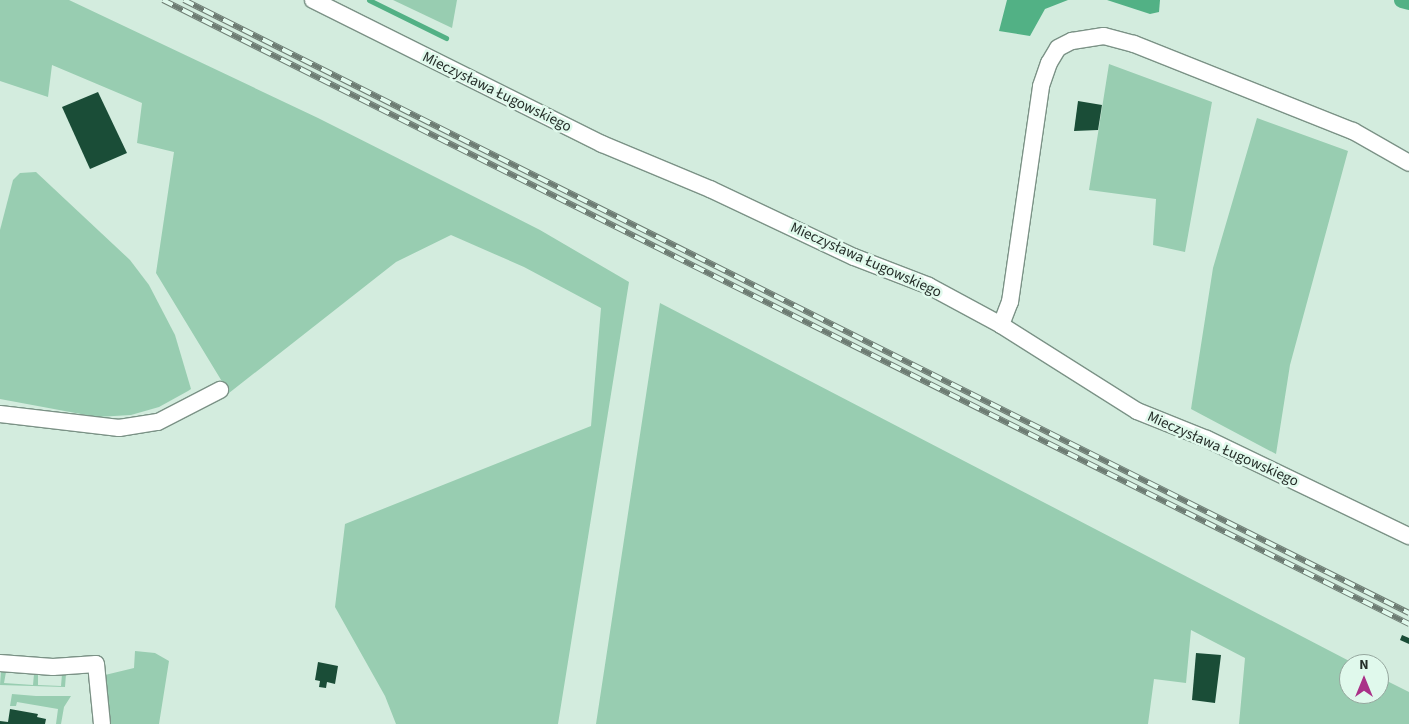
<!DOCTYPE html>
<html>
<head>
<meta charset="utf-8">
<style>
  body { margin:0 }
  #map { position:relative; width:1409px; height:724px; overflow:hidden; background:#d3ecde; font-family:"Source Sans 3",sans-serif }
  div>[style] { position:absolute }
  .green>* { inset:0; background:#98cdb1 }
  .water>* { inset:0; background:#52b185 }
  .stream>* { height:5px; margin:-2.5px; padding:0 2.5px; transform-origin:2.5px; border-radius:2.5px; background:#52b185 }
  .canal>* { height:16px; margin:-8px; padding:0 8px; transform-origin:8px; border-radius:8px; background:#52b185 }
  .building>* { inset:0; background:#1a4d37 }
  .roads { filter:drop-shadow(1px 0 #7b9286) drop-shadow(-1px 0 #7b9286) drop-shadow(0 1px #7b9286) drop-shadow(0 -1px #7b9286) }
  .minor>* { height:16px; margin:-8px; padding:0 8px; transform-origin:8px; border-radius:8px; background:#fff }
  .rail>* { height:5.5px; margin-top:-2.75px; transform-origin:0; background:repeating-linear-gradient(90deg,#e0f9ec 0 11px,#6d7c73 0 22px); box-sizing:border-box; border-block:1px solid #6d7c73 }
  span { translate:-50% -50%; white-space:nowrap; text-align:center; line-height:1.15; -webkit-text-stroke:5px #e0f9ec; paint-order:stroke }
  .street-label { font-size:15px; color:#242d28 }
  .north { position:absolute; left:1339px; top:654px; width:50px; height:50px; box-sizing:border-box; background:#e0f9ec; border:1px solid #95a79e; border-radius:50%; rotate:0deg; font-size:14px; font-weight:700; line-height:20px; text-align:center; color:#242d28 }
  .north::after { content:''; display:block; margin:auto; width:18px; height:22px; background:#aa3288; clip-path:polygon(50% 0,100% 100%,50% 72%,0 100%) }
</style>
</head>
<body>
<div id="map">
  <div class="green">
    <i style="clip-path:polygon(0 0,69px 0,318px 118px,540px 230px,629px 282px,558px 724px,396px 724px,385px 696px,335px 607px,345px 524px,591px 426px,601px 308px,524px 267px,451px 235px,396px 262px,229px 393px,156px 273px,174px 152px,137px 143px,142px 103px,52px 65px,48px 97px,0 81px)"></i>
    <i style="clip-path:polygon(393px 0,457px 0,452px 28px)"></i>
    <i style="clip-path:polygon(1109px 64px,1212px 102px,1185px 252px,1153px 245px,1156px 199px,1089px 190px)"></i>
    <i style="clip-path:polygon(1257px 118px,1348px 151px,1290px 365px,1276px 454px,1191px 409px,1213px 268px)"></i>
    <i style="clip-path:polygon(36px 172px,130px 260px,149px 285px,175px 335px,191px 389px,188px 391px,159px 407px,131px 415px,97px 417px,0 399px,0 230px,13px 180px,20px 173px)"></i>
    <i style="clip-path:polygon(660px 303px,1355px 664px,1349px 664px,1349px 694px,1379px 694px,1379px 677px,1409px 692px,1409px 724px,1239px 724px,1245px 658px,1191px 630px,1186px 683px,1154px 679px,1148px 724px,596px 724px)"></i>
    <i style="clip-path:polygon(135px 651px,155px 653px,169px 661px,159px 724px,108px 724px,105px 675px,134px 668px)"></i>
    <i style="clip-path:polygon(1px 671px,6px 672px,4px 683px,33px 685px,34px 674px,38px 674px,38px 685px,61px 686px,62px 674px,66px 674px,65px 687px,0 685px)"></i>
    <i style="clip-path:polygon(12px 694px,36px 696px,71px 696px,64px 707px,61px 724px,56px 724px,58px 709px,17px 702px,16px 706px,10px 706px)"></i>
  </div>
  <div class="water">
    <i style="clip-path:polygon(1007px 0,1068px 0,1045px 9px,1030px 36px,999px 31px)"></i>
    <i style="clip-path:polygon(1107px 0,1160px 0,1159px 12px,1150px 14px)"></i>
  </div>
  <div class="stream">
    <i style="left:369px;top:0;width:86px;rotate:26.3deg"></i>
  </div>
  <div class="canal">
    <i style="left:1402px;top:0;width:7px;rotate:16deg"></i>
  </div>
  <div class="building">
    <i style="clip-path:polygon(98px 92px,127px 153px,90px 169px,62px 107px)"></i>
    <i style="clip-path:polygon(1078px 101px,1102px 105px,1098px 130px,1074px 131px)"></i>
    <i style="clip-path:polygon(1402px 635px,1409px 638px,1409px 644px,1400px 640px)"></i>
    <i style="clip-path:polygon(1196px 653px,1221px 655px,1215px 703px,1192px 700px)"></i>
    <i style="clip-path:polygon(318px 662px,338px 666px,335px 684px,327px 682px,326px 688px,319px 687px,320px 681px,315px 680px)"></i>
    <i style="clip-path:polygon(10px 709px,38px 714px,37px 717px,46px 719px,45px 724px,0 724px,0 721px,8px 722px)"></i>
  </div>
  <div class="roads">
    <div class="minor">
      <i style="left:313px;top:0;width:323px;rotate:26.5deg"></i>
      <i style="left:602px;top:144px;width:117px;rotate:22.6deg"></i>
      <i style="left:710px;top:189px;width:159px;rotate:25.3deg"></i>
      <i style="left:854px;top:257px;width:80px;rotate:21.1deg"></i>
      <i style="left:929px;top:286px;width:82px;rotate:28.4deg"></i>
      <i style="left:1001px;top:325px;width:161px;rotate:32.3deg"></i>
      <i style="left:1137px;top:411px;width:75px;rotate:21.8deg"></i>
      <i style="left:1207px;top:439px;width:224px;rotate:25.7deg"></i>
      <i style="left:1001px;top:325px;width:25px;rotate:-69deg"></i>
      <i style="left:1010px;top:302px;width:218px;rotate:-81.8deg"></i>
      <i style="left:1041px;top:86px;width:24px;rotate:-71deg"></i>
      <i style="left:1049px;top:63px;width:17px;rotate:-59deg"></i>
      <i style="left:1058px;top:48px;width:16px;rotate:-27deg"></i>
      <i style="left:1072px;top:41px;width:32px;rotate:-9deg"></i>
      <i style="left:1104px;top:36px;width:31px;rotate:15deg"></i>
      <i style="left:1134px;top:44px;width:236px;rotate:21.7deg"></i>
      <i style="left:1353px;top:131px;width:64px;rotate:29.7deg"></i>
      <i style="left:0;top:414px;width:120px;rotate:6.7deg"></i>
      <i style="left:119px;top:428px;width:39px;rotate:-9deg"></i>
      <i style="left:158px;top:422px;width:70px;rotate:-27.3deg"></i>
      <i style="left:0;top:663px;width:53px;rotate:4.3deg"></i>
      <i style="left:53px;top:667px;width:43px;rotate:-4deg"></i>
      <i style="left:96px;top:664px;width:60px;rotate:84.3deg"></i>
    </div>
  </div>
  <div class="rail">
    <i style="left:163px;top:0;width:1394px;rotate:26.6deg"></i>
    <i style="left:184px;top:0;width:1370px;rotate:26.58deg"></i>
  </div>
  <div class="street-label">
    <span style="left:497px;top:92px;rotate:26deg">Mieczysława Ługowskiego</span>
    <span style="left:866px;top:260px;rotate:24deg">Mieczysława Ługowskiego</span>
    <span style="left:1223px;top:449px;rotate:24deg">Mieczysława Ługowskiego</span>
  </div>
  <div class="north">N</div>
</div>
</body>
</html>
